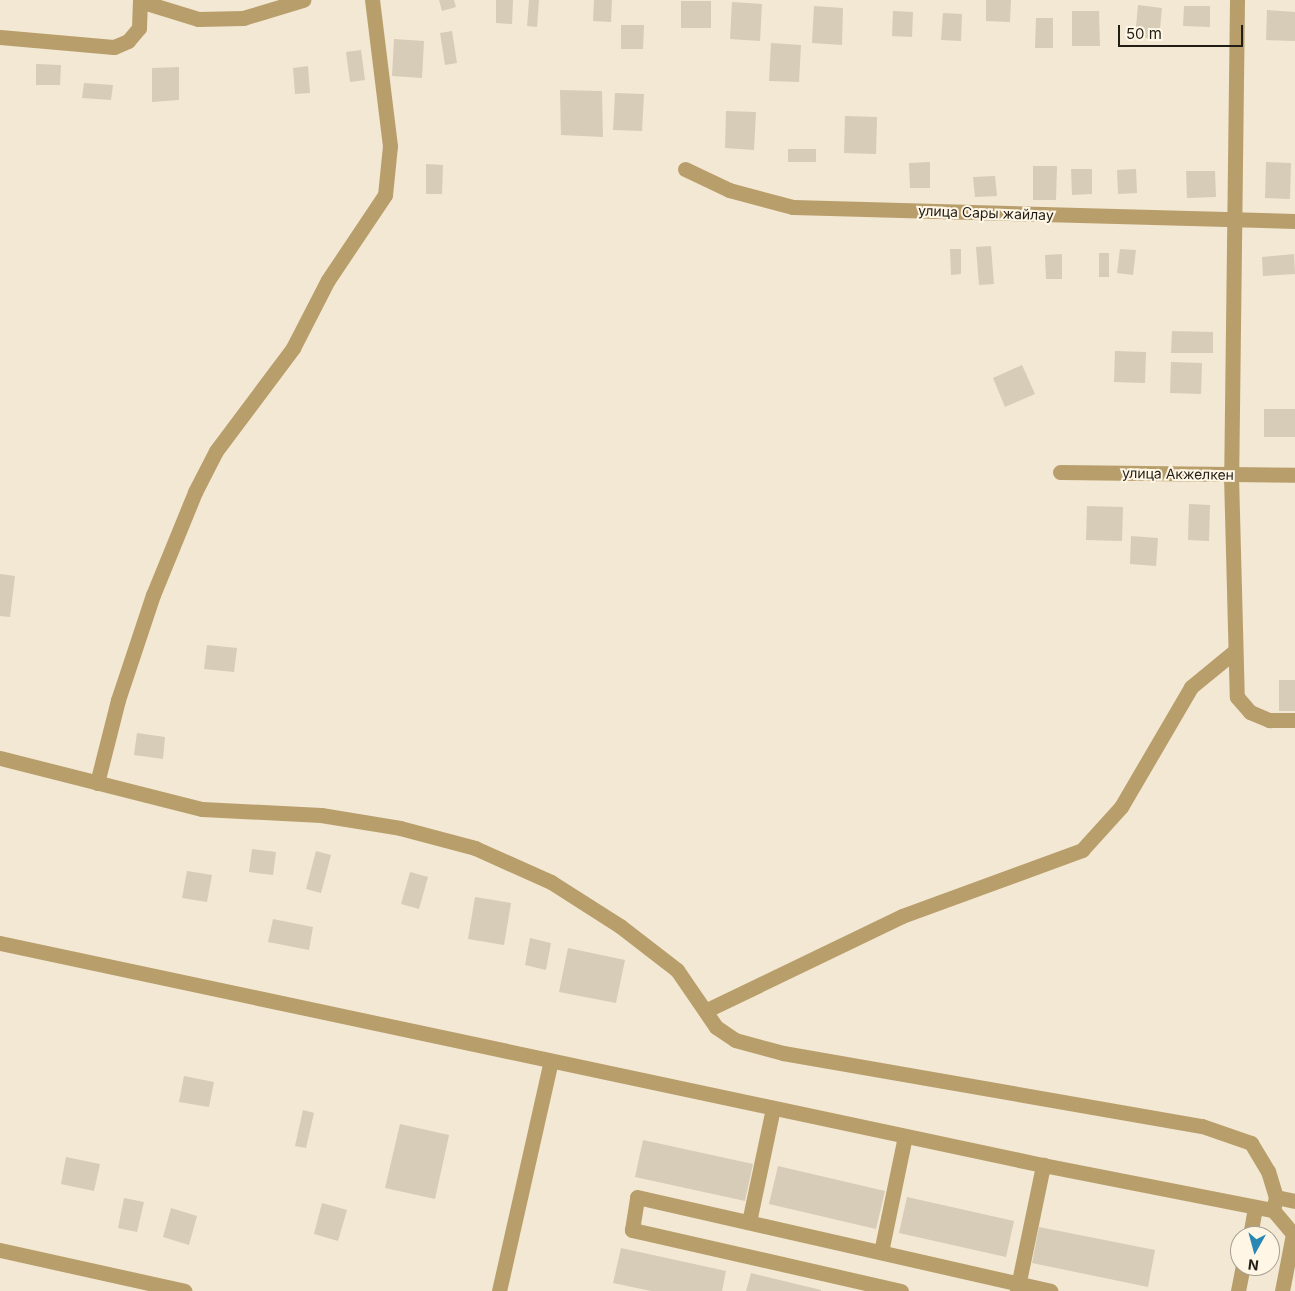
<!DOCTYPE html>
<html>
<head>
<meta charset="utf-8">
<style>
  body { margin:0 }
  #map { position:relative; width:1295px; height:1291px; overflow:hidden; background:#f3e8d3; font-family:Inter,sans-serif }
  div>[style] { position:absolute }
  .building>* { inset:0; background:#d7ccb7 }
  .minor>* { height:15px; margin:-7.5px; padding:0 7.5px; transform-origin:7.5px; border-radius:7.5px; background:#b89e6b }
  span { translate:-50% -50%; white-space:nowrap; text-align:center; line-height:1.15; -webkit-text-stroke:4px #fff6e5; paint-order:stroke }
  .street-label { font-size:14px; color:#221e16 }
  .north { position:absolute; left:1230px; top:1226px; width:50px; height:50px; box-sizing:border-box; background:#fff6e5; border:1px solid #a7a092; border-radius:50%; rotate:187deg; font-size:14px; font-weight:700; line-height:20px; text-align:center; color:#221e16 }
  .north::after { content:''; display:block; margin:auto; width:18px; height:22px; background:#2987b3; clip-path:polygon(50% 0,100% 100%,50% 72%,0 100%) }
  .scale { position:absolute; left:1118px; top:25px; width:125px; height:22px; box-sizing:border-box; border:2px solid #221e16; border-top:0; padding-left:6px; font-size:15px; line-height:18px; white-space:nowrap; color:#221e16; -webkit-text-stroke:4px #fff6e5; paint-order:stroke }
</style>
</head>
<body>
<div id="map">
  <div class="building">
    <i style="clip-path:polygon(439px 0,454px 0,456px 7px,442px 11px)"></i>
    <i style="clip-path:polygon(496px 0,513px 0,512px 24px,496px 23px)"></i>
    <i style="clip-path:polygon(529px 0,539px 0,537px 27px,527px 26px)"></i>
    <i style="clip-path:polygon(594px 0,612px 0,611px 22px,593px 21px)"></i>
    <i style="clip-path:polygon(986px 0,1011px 0,1010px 22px,986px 21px)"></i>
    <i style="clip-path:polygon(681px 1px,711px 1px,711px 28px,681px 28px)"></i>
    <i style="clip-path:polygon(732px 2px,762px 4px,760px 41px,730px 39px)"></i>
    <i style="clip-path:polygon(1138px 5px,1162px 8px,1159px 39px,1135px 37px)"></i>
    <i style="clip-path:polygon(814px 6px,843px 8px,842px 45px,812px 43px)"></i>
    <i style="clip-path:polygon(1184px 6px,1210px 6px,1210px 27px,1183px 26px)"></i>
    <i style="clip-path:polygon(1267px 10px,1295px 12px,1295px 41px,1266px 40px)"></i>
    <i style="clip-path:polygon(893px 11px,913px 12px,912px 37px,892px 36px)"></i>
    <i style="clip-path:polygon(1072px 11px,1099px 11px,1100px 46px,1072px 46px)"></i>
    <i style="clip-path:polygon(943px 13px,962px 14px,961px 41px,941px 40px)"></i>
    <i style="clip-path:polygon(1036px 18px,1053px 18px,1053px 48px,1035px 48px)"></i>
    <i style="clip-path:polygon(621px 25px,644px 25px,643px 49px,621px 49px)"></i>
    <i style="clip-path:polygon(452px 31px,457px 63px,445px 65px,440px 33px)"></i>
    <i style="clip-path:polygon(394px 39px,424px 41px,422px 78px,392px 76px)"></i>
    <i style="clip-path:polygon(771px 43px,801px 45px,799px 82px,769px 81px)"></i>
    <i style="clip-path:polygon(361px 50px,365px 80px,350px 82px,346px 52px)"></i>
    <i style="clip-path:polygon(36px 64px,61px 65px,60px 85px,36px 85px)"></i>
    <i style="clip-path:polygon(308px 66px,310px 93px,295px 94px,293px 68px)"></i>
    <i style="clip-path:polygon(179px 67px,179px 100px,152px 102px,152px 68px)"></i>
    <i style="clip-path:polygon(84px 83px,113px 85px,111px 100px,82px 98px)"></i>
    <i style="clip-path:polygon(560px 90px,602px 91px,603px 137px,561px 135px)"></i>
    <i style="clip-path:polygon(615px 93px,644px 94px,642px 131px,613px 130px)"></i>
    <i style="clip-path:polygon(726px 111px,756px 112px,754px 150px,725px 148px)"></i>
    <i style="clip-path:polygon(845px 116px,877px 117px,876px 154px,844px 153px)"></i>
    <i style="clip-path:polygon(788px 149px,816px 149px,816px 162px,788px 162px)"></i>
    <i style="clip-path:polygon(930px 162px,930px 188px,910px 188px,909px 163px)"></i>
    <i style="clip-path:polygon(1266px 162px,1291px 163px,1290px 199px,1265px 198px)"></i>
    <i style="clip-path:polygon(426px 164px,443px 165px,442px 194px,426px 194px)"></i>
    <i style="clip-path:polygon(1033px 166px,1057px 166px,1056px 200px,1033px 200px)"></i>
    <i style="clip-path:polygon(1071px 169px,1092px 169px,1092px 194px,1072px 195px)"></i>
    <i style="clip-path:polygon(1136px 169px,1137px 193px,1118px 194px,1117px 170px)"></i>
    <i style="clip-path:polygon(1186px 171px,1215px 171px,1216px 197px,1187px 198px)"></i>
    <i style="clip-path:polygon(995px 176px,997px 196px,975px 197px,973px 177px)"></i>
    <i style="clip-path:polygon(991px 246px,994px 284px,979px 285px,976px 247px)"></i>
    <i style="clip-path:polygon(950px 249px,961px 249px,961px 274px,951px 275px)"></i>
    <i style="clip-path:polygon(1120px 249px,1136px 250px,1133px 275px,1117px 273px)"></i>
    <i style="clip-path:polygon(1099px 253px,1109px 253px,1109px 277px,1099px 277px)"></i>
    <i style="clip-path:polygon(1062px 254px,1062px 279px,1046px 279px,1045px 255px)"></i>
    <i style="clip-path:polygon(1294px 254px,1295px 274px,1263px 276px,1262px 257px)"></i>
    <i style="clip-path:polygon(1172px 331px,1213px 332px,1213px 353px,1171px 353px)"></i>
    <i style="clip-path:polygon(1115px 351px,1146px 352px,1145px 383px,1114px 382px)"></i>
    <i style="clip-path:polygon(1171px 362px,1202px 363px,1201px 394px,1170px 393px)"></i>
    <i style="clip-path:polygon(1022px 365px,1035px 394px,1005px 407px,993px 378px)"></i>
    <i style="clip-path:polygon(1264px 409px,1295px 409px,1295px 437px,1264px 437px)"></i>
    <i style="clip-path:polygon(1189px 504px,1210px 505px,1209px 541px,1188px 540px)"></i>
    <i style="clip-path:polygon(1087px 506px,1123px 507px,1122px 541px,1086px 540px)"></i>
    <i style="clip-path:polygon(1131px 536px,1158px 538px,1156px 566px,1130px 564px)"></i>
    <i style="clip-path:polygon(0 574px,15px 576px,10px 617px,0 616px)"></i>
    <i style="clip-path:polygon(207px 645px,237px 648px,234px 672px,204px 669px)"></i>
    <i style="clip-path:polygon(1279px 680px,1295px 680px,1295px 711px,1279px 711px)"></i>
    <i style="clip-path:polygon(137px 733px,165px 737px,163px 759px,134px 755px)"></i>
    <i style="clip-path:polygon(252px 849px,276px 852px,273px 875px,249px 872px)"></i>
    <i style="clip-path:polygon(316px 851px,331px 855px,321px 893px,306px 889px)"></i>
    <i style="clip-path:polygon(187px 871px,212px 875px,207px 902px,182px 898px)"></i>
    <i style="clip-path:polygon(410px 872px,428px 877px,419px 909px,401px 904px)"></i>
    <i style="clip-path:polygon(475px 897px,511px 903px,504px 945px,468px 939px)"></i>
    <i style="clip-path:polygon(273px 919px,313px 927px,309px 950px,268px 942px)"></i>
    <i style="clip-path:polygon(530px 938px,551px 943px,546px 970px,525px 965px)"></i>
    <i style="clip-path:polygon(568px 948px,625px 960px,616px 1003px,559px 992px)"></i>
    <i style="clip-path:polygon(184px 1076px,214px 1082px,209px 1107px,179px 1102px)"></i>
    <i style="clip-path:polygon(303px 1110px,314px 1113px,306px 1148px,295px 1146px)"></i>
    <i style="clip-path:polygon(400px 1124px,449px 1135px,435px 1199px,385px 1188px)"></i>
    <i style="clip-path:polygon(643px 1140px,753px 1164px,745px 1201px,635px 1177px)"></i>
    <i style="clip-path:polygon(66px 1157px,100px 1164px,94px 1191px,61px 1184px)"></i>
    <i style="clip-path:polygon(778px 1166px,885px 1191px,876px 1229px,769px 1204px)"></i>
    <i style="clip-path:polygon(907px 1197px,1014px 1221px,1006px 1257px,899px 1233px)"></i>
    <i style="clip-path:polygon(124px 1198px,144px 1202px,137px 1232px,118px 1228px)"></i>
    <i style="clip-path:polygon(322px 1203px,347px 1210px,338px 1241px,314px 1234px)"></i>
    <i style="clip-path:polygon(171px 1208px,197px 1216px,189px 1245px,163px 1237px)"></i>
    <i style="clip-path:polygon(1039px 1227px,1155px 1250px,1148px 1287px,1032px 1263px)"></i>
    <i style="clip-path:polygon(621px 1248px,726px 1271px,722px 1291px,651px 1291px,613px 1283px)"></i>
    <i style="clip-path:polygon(751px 1273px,821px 1290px,821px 1291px,746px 1291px)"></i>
  </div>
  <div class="minor">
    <i style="left:1237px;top:0;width:475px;rotate:90.7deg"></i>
    <i style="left:1231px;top:475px;width:222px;rotate:88.5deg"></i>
    <i style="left:1237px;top:697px;width:20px;rotate:49deg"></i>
    <i style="left:1250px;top:712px;width:21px;rotate:23deg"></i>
    <i style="left:1269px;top:720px;width:26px"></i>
    <i style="left:140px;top:1px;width:61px;rotate:17.2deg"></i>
    <i style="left:198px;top:19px;width:45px;rotate:-1.3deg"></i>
    <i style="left:243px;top:18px;width:63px;rotate:-16.7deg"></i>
    <i style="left:0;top:37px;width:114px;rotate:5deg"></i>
    <i style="left:114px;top:47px;width:15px;rotate:-23deg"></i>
    <i style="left:128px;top:41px;width:17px;rotate:-50deg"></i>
    <i style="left:139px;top:28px;width:28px;rotate:-88deg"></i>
    <i style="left:685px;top:169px;width:49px;rotate:25.5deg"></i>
    <i style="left:729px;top:190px;width:66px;rotate:14.9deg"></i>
    <i style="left:793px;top:207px;width:502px;rotate:1.6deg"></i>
    <i style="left:1060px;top:472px;width:235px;rotate:0.7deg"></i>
    <i style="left:0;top:758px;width:208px;rotate:14.2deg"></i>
    <i style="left:202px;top:809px;width:119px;rotate:2.9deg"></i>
    <i style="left:321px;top:815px;width:80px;rotate:9.3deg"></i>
    <i style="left:400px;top:828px;width:78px;rotate:14.9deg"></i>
    <i style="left:475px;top:848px;width:83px;rotate:24.1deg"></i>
    <i style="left:551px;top:882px;width:82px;rotate:32.5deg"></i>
    <i style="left:620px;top:926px;width:72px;rotate:37.7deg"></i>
    <i style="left:677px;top:970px;width:69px;rotate:55.6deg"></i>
    <i style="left:716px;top:1027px;width:23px;rotate:34deg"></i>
    <i style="left:735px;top:1040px;width:50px;rotate:15.2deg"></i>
    <i style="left:783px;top:1053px;width:425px;rotate:9.9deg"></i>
    <i style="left:1202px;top:1126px;width:52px;rotate:19.1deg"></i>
    <i style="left:1251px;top:1143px;width:33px;rotate:59deg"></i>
    <i style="left:1268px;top:1171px;width:27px;rotate:73deg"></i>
    <i style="left:1276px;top:1197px;width:13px;rotate:103deg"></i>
    <i style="left:97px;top:783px;width:86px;rotate:-75.8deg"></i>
    <i style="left:118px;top:700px;width:111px;rotate:-71.6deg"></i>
    <i style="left:153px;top:595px;width:111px;rotate:-67.8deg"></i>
    <i style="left:195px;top:492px;width:46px;rotate:-62.9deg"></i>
    <i style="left:216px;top:451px;width:129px;rotate:-53.2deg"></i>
    <i style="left:293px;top:348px;width:76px;rotate:-62.8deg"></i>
    <i style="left:328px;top:280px;width:102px;rotate:-56.2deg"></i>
    <i style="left:385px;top:195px;width:49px;rotate:-84.2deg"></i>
    <i style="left:390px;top:146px;width:147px;rotate:-97deg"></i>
    <i style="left:0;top:943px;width:1066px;rotate:12.02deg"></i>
    <i style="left:1043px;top:1165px;width:234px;rotate:11.1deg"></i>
    <i style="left:1273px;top:1210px;width:31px;rotate:50deg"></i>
    <i style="left:1293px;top:1234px;width:58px;rotate:100.9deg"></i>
    <i style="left:707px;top:1010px;width:216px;rotate:-25.7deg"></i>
    <i style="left:902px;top:916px;width:192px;rotate:-20.1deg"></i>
    <i style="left:1082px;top:850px;width:58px;rotate:-47.8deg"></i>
    <i style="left:1121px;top:807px;width:139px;rotate:-59.7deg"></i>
    <i style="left:1191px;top:687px;width:57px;rotate:-39.3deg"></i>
    <i style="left:1276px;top:1197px;width:19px;rotate:12deg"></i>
    <i style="left:749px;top:1222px;width:116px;rotate:-78.1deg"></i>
    <i style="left:1250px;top:1236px;width:28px;rotate:-80deg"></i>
    <i style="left:0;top:1250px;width:189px;rotate:12.5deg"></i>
    <i style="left:881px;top:1252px;width:118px;rotate:-78.3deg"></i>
    <i style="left:499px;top:1291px;width:236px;rotate:-77.3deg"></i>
    <i style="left:901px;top:1291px;width:276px;rotate:-167.2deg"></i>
    <i style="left:632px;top:1230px;width:33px;rotate:-81deg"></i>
    <i style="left:637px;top:1197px;width:424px;rotate:12.8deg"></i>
    <i style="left:1017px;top:1291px;width:129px;rotate:-78.3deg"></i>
    <i style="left:1238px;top:1291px;width:25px;rotate:-79deg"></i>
  </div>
  <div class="street-label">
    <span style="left:986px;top:213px;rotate:2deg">улица Сары жайлау</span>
    <span style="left:1178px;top:474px;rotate:1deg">улица Акжелкен</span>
  </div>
  <div class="north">N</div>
  <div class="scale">50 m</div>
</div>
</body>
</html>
